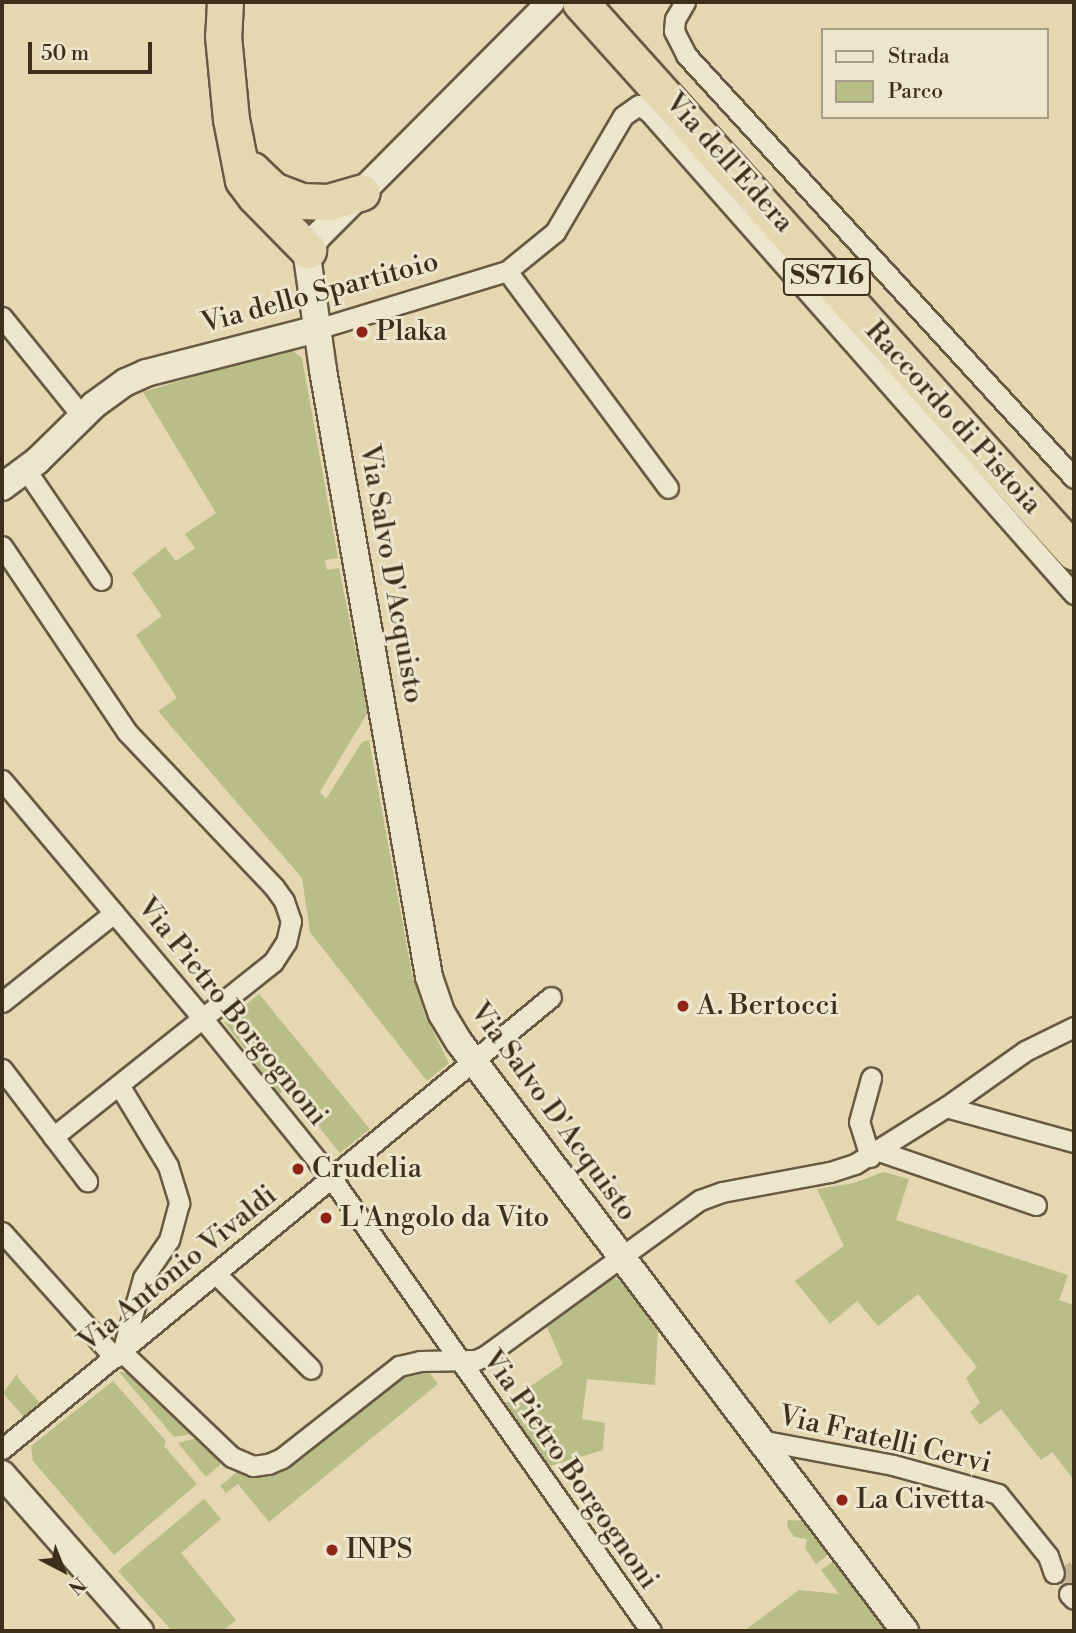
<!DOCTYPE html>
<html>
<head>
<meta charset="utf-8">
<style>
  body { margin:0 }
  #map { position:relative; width:1076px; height:1633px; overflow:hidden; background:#e4d7b1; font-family:"Libre Bodoni",serif }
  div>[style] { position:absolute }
  .green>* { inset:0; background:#b9bd88 }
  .street-tunnel>* { height:19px; margin-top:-9.5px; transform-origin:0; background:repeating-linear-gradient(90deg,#c3b593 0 19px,transparent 0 29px) }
  .roads { filter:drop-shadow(2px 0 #685942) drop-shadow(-2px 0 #685942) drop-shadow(0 2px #685942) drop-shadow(0 -2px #685942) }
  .street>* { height:19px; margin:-9.5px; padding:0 9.5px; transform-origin:9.5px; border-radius:9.5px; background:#ede5cc }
  .secondary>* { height:26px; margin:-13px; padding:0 13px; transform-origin:13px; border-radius:13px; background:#ede5cc }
  .highway>* { height:35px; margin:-17.5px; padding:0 17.5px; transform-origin:17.5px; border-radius:17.5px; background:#e4d7b1 }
  .dots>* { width:19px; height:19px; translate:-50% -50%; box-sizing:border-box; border:4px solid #ede5cc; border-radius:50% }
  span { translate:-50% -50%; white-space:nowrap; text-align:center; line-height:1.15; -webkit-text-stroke:6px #ede5cc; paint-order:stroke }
  .shield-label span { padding:2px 5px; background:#ede5cc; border:2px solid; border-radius:5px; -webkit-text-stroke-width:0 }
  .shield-label { font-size:26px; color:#3e2f1d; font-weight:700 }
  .street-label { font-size:28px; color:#3e2f1d }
  .poi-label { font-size:28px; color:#3e2f1d }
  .left { translate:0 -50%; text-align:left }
  .frame { position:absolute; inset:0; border:4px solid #3e2f1d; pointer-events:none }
  .legend { position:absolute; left:821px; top:28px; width:228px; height:91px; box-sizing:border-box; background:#ede5cc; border:2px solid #a79c86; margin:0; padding:9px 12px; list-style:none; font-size:21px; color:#3e2f1d }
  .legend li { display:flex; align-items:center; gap:14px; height:35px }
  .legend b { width:35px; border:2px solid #a79c86 }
  .north { position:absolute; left:28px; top:1535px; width:70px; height:70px; -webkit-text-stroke:5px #ede5cc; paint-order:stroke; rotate:138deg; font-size:19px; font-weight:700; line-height:28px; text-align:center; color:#3e2f1d }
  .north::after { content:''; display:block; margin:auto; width:24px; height:32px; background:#3e2f1d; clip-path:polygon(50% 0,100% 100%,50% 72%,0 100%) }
  .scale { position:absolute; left:28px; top:42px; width:124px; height:32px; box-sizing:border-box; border:4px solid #3e2f1d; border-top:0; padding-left:9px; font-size:21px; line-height:24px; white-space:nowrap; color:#3e2f1d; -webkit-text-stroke:5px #ede5cc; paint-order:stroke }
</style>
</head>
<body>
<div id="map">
  <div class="green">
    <i style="clip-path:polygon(289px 348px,302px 358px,338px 558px,325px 560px,327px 570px,339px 568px,368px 712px,320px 792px,326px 799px,362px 742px,369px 740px,412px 974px,425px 1015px,449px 1063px,427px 1081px,310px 932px,302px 878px,158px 711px,177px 698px,136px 635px,162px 616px,132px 573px,165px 547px,176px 561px,195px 548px,185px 534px,216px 513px,143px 392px)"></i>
    <i style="clip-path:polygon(259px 994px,370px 1129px,340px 1153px,287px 1088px,279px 1094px,224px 1022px)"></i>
    <i style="clip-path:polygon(883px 1172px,909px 1179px,896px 1220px,1068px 1275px,1059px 1300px,1074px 1305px,1074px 1480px,1052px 1452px,1041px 1460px,1001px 1409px,980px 1425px,970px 1412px,980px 1403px,966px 1378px,977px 1367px,918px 1294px,878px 1326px,857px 1301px,830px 1324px,795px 1281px,844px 1246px,817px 1189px,854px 1183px)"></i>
    <i style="clip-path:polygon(612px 1278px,622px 1281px,658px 1327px,655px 1385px,587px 1379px,582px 1419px,605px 1423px,603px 1450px,547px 1467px,503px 1405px,563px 1364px,546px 1325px)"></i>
    <i style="clip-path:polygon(428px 1371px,438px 1384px,269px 1522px,238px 1484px,226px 1493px,220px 1486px,238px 1471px,249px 1474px,401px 1377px)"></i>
    <i style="clip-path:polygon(119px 1372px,132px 1373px,192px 1434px,174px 1437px)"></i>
    <i style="clip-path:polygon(18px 1373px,18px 1378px,41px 1404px,24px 1417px,3px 1393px)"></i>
    <i style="clip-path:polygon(113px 1381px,166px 1441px,164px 1446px,197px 1484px,114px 1555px,33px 1461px,31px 1446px)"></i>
    <i style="clip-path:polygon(197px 1438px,221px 1464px,206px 1477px,178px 1443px)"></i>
    <i style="clip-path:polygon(204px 1499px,221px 1519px,181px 1553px,236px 1620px,223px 1631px,172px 1631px,118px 1571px)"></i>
    <i style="clip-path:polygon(788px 1520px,804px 1521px,829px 1554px,816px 1564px,805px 1548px,807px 1539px,794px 1537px,787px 1526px)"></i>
    <i style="clip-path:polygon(834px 1561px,887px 1631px,744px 1631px,799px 1590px,839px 1594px,821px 1570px)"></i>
  </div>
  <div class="street-tunnel">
    <i style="left:1062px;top:1567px;width:21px;rotate:55deg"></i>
  </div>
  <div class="roads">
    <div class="street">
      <i style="left:685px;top:2px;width:20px;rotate:120deg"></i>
      <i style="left:675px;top:19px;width:12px;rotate:95deg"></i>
      <i style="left:674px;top:31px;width:27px;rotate:63deg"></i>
      <i style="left:686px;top:55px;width:574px;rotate:47.47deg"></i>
      <i style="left:507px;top:271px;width:270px;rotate:53.4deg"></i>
      <i style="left:2px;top:317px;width:127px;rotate:51.1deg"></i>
      <i style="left:317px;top:329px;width:199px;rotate:-17deg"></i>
      <i style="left:507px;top:271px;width:62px;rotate:-39.1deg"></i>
      <i style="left:555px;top:232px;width:134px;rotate:-59.6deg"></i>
      <i style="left:623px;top:116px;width:19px;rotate:-35deg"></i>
      <i style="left:639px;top:105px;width:12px;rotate:35deg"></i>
      <i style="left:649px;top:112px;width:643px;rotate:48.6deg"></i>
      <i style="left:26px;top:470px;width:133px;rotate:55.7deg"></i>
      <i style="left:2px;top:546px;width:224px;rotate:56.1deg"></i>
      <i style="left:127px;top:732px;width:214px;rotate:46.5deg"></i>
      <i style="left:274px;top:887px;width:17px;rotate:54deg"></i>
      <i style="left:284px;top:901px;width:21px;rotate:71deg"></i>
      <i style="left:291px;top:921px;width:22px;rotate:103deg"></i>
      <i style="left:286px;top:942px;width:24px;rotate:123deg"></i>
      <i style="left:273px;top:962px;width:281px;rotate:141.5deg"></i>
      <i style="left:2px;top:780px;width:312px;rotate:49.9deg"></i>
      <i style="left:203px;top:1019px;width:206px;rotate:51.1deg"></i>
      <i style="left:332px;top:1179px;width:553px;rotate:54.79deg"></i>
      <i style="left:2px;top:1002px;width:143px;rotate:-38.5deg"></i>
      <i style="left:2px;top:1069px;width:141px;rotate:52.8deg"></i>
      <i style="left:119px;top:1085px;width:95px;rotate:58.8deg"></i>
      <i style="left:168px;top:1166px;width:39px;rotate:73deg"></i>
      <i style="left:179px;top:1203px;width:38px;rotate:105deg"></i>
      <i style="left:169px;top:1240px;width:46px;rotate:124.4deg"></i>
      <i style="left:143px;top:1278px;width:77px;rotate:105.8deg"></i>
      <i style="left:946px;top:1107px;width:133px;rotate:15.3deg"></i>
      <i style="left:879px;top:1151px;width:166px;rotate:19deg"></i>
      <i style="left:870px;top:1157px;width:37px;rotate:-107deg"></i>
      <i style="left:859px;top:1122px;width:46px;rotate:-74.7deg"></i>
      <i style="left:2px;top:1232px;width:169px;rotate:48.1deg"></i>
      <i style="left:216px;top:1274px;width:134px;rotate:45deg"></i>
      <i style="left:122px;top:1352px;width:152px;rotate:43.7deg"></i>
      <i style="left:232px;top:1457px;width:23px;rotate:23deg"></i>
      <i style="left:253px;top:1466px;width:15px;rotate:-8deg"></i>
      <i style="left:268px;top:1464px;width:15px;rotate:-23deg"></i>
      <i style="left:282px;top:1458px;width:149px;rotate:-38.2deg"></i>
      <i style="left:399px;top:1366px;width:22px;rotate:-13deg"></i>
      <i style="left:420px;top:1361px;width:56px;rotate:-1deg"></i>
      <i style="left:476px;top:1360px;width:10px;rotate:-24deg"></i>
      <i style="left:485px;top:1356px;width:266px;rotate:-36deg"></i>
      <i style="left:700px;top:1200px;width:23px;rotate:-20deg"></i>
      <i style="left:722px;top:1192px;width:110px;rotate:-10.5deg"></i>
      <i style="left:830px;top:1172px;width:26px;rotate:-18deg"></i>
      <i style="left:855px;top:1164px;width:107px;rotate:-32.1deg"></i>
      <i style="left:946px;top:1107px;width:97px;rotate:-35.3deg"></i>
      <i style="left:1025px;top:1051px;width:55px;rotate:-26.1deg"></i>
      <i style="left:760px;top:1440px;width:135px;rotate:10.6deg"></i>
      <i style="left:893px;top:1465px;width:109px;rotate:15.4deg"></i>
      <i style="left:998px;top:1494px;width:80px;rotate:51.1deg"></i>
      <i style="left:1048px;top:1556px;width:18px;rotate:71deg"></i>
      <i style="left:2px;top:1449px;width:711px;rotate:-39.47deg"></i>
      <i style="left:1069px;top:1594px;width:7px;rotate:45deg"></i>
    </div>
    <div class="secondary">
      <i style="left:551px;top:2px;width:333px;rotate:134.9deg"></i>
      <i style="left:316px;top:238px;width:20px;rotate:117deg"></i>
      <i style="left:307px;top:256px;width:115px;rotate:82deg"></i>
      <i style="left:323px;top:370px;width:616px;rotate:80.09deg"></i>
      <i style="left:429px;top:977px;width:39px;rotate:71deg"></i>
      <i style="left:442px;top:1014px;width:33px;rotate:59deg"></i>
      <i style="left:459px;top:1042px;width:739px;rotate:52.87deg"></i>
      <i style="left:2px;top:487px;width:44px;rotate:-36.6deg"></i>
      <i style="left:37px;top:461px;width:80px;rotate:-44.5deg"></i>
      <i style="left:94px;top:405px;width:39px;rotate:-36deg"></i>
      <i style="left:126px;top:382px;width:22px;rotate:-24deg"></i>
      <i style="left:146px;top:373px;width:177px;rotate:-14.4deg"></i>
      <i style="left:2px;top:1474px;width:209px;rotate:48.7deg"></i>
    </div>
    <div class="highway">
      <i style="left:225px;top:2px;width:34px;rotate:93deg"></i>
      <i style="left:223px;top:36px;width:83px;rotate:84.5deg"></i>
      <i style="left:231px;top:119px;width:62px;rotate:78.9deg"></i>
      <i style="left:243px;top:180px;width:20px;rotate:53deg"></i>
      <i style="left:255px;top:196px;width:76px;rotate:45.5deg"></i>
      <i style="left:580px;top:2px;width:739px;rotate:48.07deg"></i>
      <i style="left:252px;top:170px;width:29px;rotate:44deg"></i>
      <i style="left:273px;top:190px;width:30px;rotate:21deg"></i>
      <i style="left:301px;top:201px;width:27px;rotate:2deg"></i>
      <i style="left:328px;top:202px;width:35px;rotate:-16deg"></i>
    </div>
  </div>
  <div class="dots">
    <i style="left:362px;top:332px;background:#8f2418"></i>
    <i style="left:683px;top:1006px;background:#8f2418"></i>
    <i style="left:298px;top:1169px;background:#8f2418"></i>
    <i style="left:326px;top:1218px;background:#8f2418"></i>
    <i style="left:842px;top:1500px;background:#8f2418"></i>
    <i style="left:332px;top:1550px;background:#8f2418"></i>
  </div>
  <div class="shield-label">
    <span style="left:827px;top:277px">SS716</span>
  </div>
  <div class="street-label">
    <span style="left:729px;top:163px;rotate:48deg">Via dell'Edera</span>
    <span style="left:320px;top:293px;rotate:-15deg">Via dello Spartitoio</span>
    <span style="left:953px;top:418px;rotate:48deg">Raccordo di Pistoia</span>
    <span style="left:391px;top:574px;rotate:80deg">Via Salvo D'Acquisto</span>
    <span style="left:232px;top:1012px;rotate:51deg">Via Pietro Borgognoni</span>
    <span style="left:553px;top:1112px;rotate:54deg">Via Salvo D'Acquisto</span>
    <span style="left:178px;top:1269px;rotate:-39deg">Via Antonio Vivaldi</span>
    <span style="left:885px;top:1440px;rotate:13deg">Via Fratelli Cervi</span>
    <span style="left:570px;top:1470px;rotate:55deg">Via Pietro Borgognoni</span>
  </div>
  <div class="poi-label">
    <span class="left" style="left:376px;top:332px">Plaka</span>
    <span class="left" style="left:697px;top:1006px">A. Bertocci</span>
    <span class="left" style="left:312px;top:1169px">Crudelia</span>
    <span class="left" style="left:340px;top:1218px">L'Angolo da Vito</span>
    <span class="left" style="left:856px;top:1500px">La Civetta</span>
    <span class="left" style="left:346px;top:1550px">INPS</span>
  </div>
  <div class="frame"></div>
  <ul class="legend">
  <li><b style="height:9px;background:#ede5cc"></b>Strada</li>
  <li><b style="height:19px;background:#b9bd88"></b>Parco</li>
  </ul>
  <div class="north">N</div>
  <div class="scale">50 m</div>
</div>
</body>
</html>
